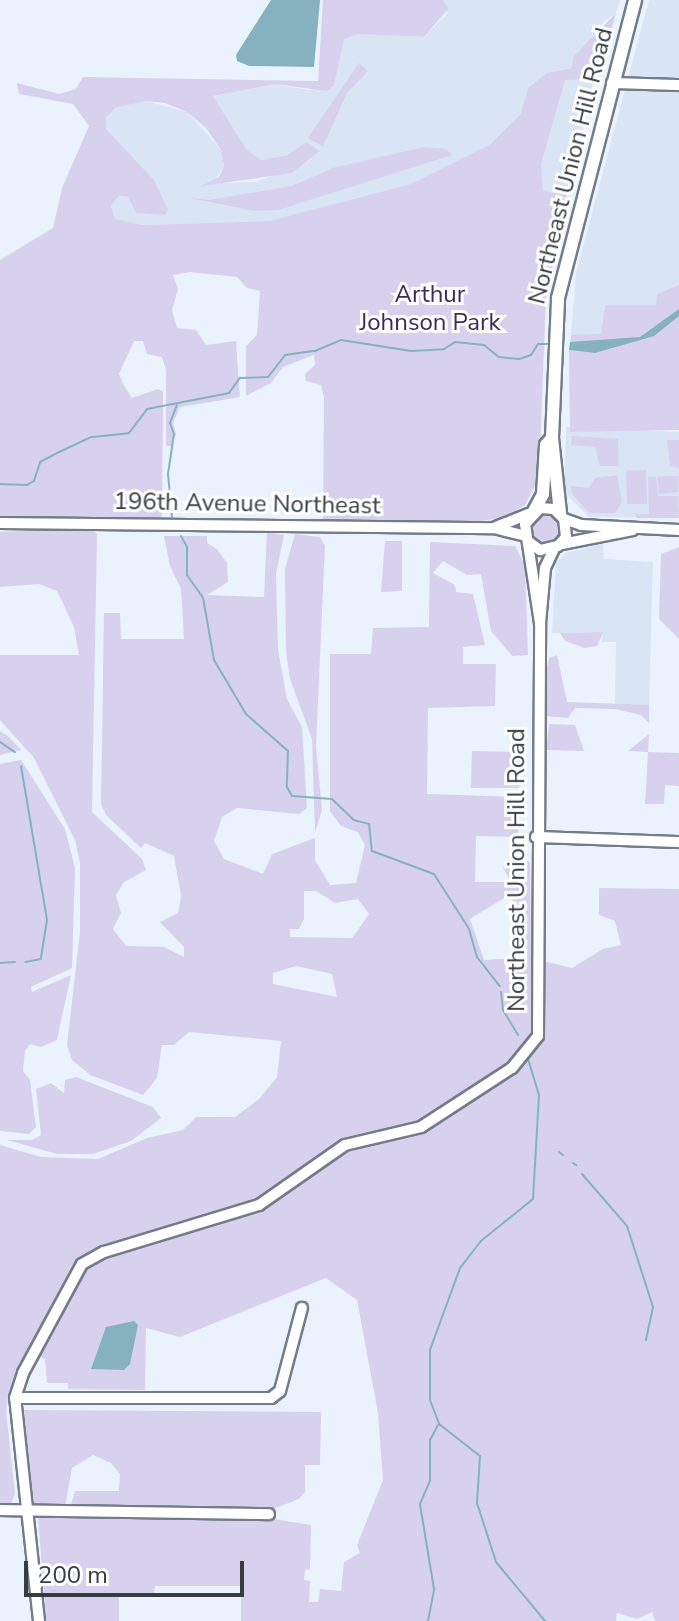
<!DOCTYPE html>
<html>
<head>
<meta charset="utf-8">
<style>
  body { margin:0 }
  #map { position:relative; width:679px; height:1621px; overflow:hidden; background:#eaf2fd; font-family:"Nunito Sans",sans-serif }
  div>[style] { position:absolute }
  .built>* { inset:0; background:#d9e4f4 }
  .green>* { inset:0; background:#d7d1ed }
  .round { border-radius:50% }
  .water>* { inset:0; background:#86b2bf }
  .stream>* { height:2px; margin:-1px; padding:0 1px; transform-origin:1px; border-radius:1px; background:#86b2bf }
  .roads { filter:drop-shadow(2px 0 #737c88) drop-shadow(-2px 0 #737c88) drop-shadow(0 2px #737c88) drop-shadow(0 -2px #737c88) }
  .minor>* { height:10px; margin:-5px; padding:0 5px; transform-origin:5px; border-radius:5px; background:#fff }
  .major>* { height:12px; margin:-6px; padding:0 6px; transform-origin:6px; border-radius:6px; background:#fff }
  span { translate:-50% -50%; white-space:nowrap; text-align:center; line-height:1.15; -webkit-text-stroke:6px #fff; paint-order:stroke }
  .street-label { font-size:24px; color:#383c41 }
  .park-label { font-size:24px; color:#3b2c5b }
  .scale { position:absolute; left:24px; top:1561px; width:220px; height:36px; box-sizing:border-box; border:4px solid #383c41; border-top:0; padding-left:10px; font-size:24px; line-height:28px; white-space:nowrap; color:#383c41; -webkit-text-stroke:6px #fff; paint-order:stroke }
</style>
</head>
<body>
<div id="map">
  <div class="built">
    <i style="clip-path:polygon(442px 0,620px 0,616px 13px,600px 25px,572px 68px,546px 73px,528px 88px,520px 115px,489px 145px,411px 184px,269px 221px,143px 225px,115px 219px,111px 206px,119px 196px,128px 197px,136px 213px,121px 148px,106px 129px,106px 118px,115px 108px,146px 101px,187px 112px,221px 150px,224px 167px,212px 183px,255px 182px,308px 162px,319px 151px,305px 142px,287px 155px,261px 160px,247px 150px,213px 96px,275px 84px,309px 90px,333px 85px,344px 39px,358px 34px,424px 37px,448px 13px)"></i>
    <i style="clip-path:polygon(649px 0,679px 0,679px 285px,657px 305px,605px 305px,601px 335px,571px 335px,576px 273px)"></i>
    <i style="clip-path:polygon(595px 77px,565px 197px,541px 193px,539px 165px,564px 79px)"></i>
    <i style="clip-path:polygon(566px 427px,679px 432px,679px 518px,589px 517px,564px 492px)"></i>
    <i style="clip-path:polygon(603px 544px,604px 559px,653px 562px,649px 705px,615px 705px,616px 642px,602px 642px,602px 632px,552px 633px,556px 563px,566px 553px)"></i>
  </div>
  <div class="green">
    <i style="clip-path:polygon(323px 0,442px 0,449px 8px,424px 37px,358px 34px,344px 39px,334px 85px,327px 91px,275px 84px,213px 96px,247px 150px,261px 160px,287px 155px,306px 142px,320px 151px,292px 173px,201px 186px,219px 177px,224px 166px,221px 150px,206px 128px,187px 112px,165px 103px,146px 101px,115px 108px,106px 118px,106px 129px,154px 180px,168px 210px,165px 215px,136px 213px,128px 197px,119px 196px,111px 206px,115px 219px,143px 225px,269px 221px,411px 184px,489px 145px,520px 115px,528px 88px,546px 73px,572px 68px,573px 57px,616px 13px,598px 78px,565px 80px,541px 164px,543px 191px,567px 195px,546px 297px,539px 478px,525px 505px,505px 517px,481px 521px,323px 521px,324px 397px,321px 385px,306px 381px,305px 374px,315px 365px,314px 355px,283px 367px,271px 383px,246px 396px,246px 346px,257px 335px,260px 291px,247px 288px,237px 277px,190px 272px,173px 275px,178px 289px,172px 310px,177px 328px,196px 330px,206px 345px,236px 341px,240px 397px,180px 407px,173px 423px,176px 434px,172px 446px,166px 446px,166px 370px,162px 357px,147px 354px,143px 341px,134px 341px,119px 374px,124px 386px,132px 398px,158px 389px,163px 392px,162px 520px,0 517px,0 260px,53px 228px,62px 188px,89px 126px,73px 104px,19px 94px,17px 83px,59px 94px,76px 89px,83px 77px,318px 81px)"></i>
    <i style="clip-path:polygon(359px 63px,368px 71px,347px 93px,323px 146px,308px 138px)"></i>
    <i style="clip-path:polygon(424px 147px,446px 149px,452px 155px,278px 210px,254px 211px,190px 198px,209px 200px,292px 186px,333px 168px)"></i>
    <i style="clip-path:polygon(679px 285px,679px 430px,570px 432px,569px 350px,595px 353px,604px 342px,570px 342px,571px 335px,601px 334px,605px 305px,656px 305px,657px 294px)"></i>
    <i style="clip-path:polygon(572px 436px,618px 439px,619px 466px,600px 466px,595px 447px,571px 445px)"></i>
    <i style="clip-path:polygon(667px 440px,679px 440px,679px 468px,670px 466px)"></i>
    <i style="clip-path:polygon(646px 470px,647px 504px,627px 504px,626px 471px)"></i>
    <i style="clip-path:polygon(617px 475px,622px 502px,615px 513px,589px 513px,572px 494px,571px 486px,589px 488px,595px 478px)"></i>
    <i style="clip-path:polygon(666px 476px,679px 476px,678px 492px,659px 494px,657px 477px)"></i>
    <i style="clip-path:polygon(648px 477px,656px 477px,658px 496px,678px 496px,679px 518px,637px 518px,635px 514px,649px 514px)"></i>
    <i class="round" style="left:532px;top:515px;width:28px;height:28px"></i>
    <i style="clip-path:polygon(evenodd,90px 528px,97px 534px,92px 812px,142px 859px,146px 870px,124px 882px,116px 895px,121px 913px,113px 929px,126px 946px,164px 947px,184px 957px,184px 947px,160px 922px,178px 913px,181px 896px,174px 856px,145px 843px,141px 848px,106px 815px,101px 804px,104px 613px,120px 613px,121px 639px,184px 639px,181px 589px,170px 566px,164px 536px,207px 536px,207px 543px,217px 549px,227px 563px,228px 582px,207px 595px,264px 597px,267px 532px,284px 535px,276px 574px,278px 650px,287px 699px,302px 727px,307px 808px,299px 814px,237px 808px,222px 817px,214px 841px,224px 859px,263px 874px,272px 854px,315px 838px,315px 860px,330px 885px,356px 883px,365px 845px,358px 832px,341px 826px,330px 811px,330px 654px,371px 654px,373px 628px,429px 627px,430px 542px,515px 546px,525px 565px,528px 655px,512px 656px,491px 631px,481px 574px,467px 575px,443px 561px,433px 573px,455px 585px,456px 592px,473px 594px,485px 645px,463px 647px,463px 664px,496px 664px,495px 706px,428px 708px,427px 794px,520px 797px,518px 837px,476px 836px,475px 882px,511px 882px,503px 867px,518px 857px,530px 862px,531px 958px,572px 968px,603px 949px,621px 945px,615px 921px,599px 915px,599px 888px,679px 889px,679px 1621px,655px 1621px,652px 1612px,637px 1619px,617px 1613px,616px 1621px,241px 1621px,241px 1586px,155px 1586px,154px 1594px,119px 1594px,119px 1621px,46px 1621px,38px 1516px,267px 1518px,311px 1525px,310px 1569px,305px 1570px,304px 1580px,310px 1581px,309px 1602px,318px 1602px,320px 1589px,341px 1591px,344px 1562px,360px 1553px,357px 1545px,383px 1480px,378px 1413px,357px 1300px,326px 1278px,180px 1337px,146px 1328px,145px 1390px,68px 1389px,68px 1383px,47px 1383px,45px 1359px,29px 1352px,9px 1391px,6px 1410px,15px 1494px,10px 1506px,0 1506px,0 1145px,41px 1157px,98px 1159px,147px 1138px,183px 1130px,196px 1117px,235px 1117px,259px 1099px,277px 1077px,281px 1041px,189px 1032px,174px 1045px,162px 1045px,157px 1078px,143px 1095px,90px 1075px,72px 1060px,67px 1045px,80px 932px,80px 863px,75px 840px,34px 758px,0 720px,0 655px,79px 655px,74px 627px,57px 591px,39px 584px,0 587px,0 532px,90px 528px,304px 891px,316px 891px,335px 903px,358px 899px,369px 914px,352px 938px,290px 937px,290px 929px,299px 929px,304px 919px,304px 891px,90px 528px,509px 895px,521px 914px,521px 947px,514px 958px,484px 960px,470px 919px,509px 895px,90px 528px,296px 966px,332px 974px,337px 997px,273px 984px,273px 973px,296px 966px)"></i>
    <i style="clip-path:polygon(295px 534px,320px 537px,325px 546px,316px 746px,322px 810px,315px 833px,312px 739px,290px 679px,286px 651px,285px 569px)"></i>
    <i style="clip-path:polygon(385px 541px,402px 541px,402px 591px,381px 592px)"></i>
    <i style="clip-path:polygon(679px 547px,679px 639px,659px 619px,661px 554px)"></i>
    <i style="clip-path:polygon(603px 632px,597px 646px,584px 648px,565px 641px,560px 633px)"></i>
    <i style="clip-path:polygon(557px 655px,567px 702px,649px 705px,649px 723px,641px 715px,615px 709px,575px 708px,568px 718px,545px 716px,546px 673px,549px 658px)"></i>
    <i style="clip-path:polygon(549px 724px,575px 725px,584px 751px,546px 750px)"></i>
    <i style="clip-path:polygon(0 731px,8px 736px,21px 750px,0 755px)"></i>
    <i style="clip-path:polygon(649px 734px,648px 752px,679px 753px,679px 786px,665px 785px,664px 804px,645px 804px,648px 752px,628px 751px)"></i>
    <i style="clip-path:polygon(472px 751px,522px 752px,520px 788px,471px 788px)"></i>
    <i style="clip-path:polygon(21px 760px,65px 829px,75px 868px,72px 968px,31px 987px,32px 992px,71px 975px,57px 1040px,41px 1047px,30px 1044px,25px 1051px,23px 1071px,30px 1080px,36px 1127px,29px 1134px,0 1131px,0 764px)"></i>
    <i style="clip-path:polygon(76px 1077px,153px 1107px,161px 1118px,131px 1141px,93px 1154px,57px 1154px,7px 1140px,32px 1140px,41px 1135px,36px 1089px,51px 1083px,64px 1093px,65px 1080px)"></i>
    <i style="clip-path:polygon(24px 1410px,321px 1412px,320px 1465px,305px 1465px,305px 1492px,299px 1499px,268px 1511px,70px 1508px,75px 1491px,119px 1491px,120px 1474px,111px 1463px,93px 1455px,72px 1468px,65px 1508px,37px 1507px,32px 1503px)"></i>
  </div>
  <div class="water">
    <i style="clip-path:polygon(271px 0,320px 0,314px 67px,249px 66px,237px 61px,236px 55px)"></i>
    <i style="clip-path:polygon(679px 309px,679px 316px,654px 336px,595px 353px,569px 350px,570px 342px,640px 337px)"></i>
    <i style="clip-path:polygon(134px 1321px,138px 1325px,130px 1364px,124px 1370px,91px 1369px,106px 1327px)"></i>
  </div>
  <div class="stream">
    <i style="left:0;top:484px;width:27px;rotate:2deg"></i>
    <i style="left:27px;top:485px;width:8px;rotate:-30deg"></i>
    <i style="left:34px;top:481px;width:20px;rotate:-72deg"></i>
    <i style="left:40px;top:462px;width:19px;rotate:-28deg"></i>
    <i style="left:57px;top:453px;width:38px;rotate:-25deg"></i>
    <i style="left:92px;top:437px;width:37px;rotate:-6deg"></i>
    <i style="left:129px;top:433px;width:30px;rotate:-53deg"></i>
    <i style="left:147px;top:409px;width:84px;rotate:-11deg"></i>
    <i style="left:229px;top:393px;width:19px;rotate:-54deg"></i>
    <i style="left:240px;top:378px;width:28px;rotate:-2deg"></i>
    <i style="left:268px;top:377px;width:28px;rotate:-52deg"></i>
    <i style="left:285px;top:355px;width:30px;rotate:-8deg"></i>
    <i style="left:315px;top:351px;width:28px;rotate:-23deg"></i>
    <i style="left:341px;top:340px;width:71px;rotate:8.9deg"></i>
    <i style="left:411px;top:351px;width:33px;rotate:-3deg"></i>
    <i style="left:444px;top:349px;width:13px;rotate:-32deg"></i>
    <i style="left:455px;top:342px;width:29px;rotate:6deg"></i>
    <i style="left:484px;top:345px;width:19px;rotate:39deg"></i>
    <i style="left:499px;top:357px;width:20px;rotate:6deg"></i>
    <i style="left:519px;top:359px;width:13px;rotate:-18deg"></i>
    <i style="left:531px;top:355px;width:13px;rotate:-58deg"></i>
    <i style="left:538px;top:344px;width:11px"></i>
    <i style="left:172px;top:517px;width:43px;rotate:-95.3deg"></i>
    <i style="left:168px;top:474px;width:40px;rotate:-81.5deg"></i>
    <i style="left:174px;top:434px;width:12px;rotate:-110deg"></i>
    <i style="left:170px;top:423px;width:19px;rotate:-69deg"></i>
    <i style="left:181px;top:536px;width:13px;rotate:61deg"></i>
    <i style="left:187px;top:547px;width:28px;rotate:90deg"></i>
    <i style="left:187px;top:575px;width:28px;rotate:55deg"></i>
    <i style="left:203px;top:598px;width:63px;rotate:79.9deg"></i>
    <i style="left:214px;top:660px;width:63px;rotate:59.3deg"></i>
    <i style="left:246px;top:714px;width:56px;rotate:41.4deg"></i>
    <i style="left:288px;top:751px;width:36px;rotate:92deg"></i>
    <i style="left:287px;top:787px;width:10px;rotate:61deg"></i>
    <i style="left:292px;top:796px;width:40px;rotate:4.3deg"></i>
    <i style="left:332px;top:799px;width:30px;rotate:44deg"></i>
    <i style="left:354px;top:820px;width:16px;rotate:15deg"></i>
    <i style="left:369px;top:824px;width:27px;rotate:84deg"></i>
    <i style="left:372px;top:851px;width:66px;rotate:20.4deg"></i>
    <i style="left:434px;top:874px;width:65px;rotate:57.5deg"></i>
    <i style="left:469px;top:929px;width:29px;rotate:74deg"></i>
    <i style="left:477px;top:957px;width:37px;rotate:52deg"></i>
    <i style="left:0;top:742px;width:18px;rotate:34deg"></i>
    <i style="left:21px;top:766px;width:156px;rotate:80.4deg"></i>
    <i style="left:47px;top:920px;width:39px;rotate:99deg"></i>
    <i style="left:41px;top:959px;width:16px;rotate:169deg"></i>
    <i style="left:0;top:963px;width:15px;rotate:-4deg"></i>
    <i style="left:501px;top:992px;width:18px;rotate:84deg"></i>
    <i style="left:503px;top:1010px;width:29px;rotate:59deg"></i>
    <i style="left:528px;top:1059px;width:38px;rotate:73deg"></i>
    <i style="left:539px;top:1095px;width:104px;rotate:93.3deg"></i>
    <i style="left:533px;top:1199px;width:67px;rotate:141.1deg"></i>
    <i style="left:481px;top:1241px;width:34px;rotate:128deg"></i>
    <i style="left:460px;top:1268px;width:87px;rotate:110.1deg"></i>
    <i style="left:430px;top:1350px;width:50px;rotate:90deg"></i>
    <i style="left:430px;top:1400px;width:26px;rotate:69deg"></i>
    <i style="left:439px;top:1424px;width:52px;rotate:38deg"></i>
    <i style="left:480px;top:1456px;width:47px;rotate:93.7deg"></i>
    <i style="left:477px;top:1503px;width:62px;rotate:72.1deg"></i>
    <i style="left:496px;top:1562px;width:77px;rotate:50.3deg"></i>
    <i style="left:559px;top:1152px;width:5px;rotate:37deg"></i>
    <i style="left:573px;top:1163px;width:4px;rotate:34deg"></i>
    <i style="left:582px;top:1174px;width:69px;rotate:49.1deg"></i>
    <i style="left:627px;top:1226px;width:85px;rotate:72.2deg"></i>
    <i style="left:653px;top:1307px;width:34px;rotate:102deg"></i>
    <i style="left:428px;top:1621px;width:33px;rotate:-79deg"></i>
    <i style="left:434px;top:1589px;width:86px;rotate:-99.4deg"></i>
    <i style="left:420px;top:1504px;width:26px;rotate:-67deg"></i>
    <i style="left:430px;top:1480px;width:40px;rotate:-90deg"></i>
    <i style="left:430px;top:1440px;width:17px;rotate:-62deg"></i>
  </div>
  <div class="roads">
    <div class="minor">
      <i style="left:612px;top:83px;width:67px;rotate:1.7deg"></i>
      <i style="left:564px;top:519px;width:18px;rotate:19deg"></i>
      <i style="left:581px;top:525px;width:98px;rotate:2.9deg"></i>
      <i style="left:0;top:523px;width:494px;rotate:0.6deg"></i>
      <i style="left:494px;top:528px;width:33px;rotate:14deg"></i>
      <i style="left:496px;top:527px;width:35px;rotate:-22deg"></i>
      <i style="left:529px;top:542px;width:14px;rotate:36deg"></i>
      <i style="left:540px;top:550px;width:18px;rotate:-13deg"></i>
      <i style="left:558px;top:546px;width:12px;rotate:-48deg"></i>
      <i style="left:566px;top:537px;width:18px;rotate:-96deg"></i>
      <i style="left:564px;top:519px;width:14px;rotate:-135deg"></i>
      <i style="left:554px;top:509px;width:14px;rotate:-176deg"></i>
      <i style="left:540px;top:508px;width:22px;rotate:133deg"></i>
      <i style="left:525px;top:524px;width:100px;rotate:81.4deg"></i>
      <i style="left:562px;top:544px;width:72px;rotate:-11.2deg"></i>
      <i style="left:536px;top:837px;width:143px;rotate:2deg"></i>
      <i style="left:15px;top:1398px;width:256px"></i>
      <i style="left:271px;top:1398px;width:11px;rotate:-38deg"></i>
      <i style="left:280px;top:1391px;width:86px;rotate:-75.2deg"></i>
      <i style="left:0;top:1510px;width:269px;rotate:0.9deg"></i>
      <i style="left:39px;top:1621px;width:224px;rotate:-96.1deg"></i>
      <i style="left:15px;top:1398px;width:26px;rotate:-72deg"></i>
      <i style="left:23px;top:1373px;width:124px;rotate:-61.6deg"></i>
      <i style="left:82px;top:1264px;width:25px;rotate:-29deg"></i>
      <i style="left:104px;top:1252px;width:162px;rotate:-16.9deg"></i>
      <i style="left:259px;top:1205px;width:105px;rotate:-34.9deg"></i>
      <i style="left:345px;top:1145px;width:78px;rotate:-13.3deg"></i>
      <i style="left:421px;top:1127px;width:108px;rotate:-33deg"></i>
      <i style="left:512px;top:1068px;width:41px;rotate:-50.9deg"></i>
      <i style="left:538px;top:1036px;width:413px;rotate:-89.7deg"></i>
      <i style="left:540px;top:623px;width:55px;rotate:-84.8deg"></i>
      <i style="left:545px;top:568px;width:21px;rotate:-65deg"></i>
    </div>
    <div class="major">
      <i style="left:534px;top:511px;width:19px;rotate:-62deg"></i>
      <i style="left:543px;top:494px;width:49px;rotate:-86.5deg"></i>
      <i style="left:546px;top:445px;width:9px;rotate:-49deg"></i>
      <i style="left:560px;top:513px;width:75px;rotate:-96.1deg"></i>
      <i style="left:552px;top:438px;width:140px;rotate:-87.5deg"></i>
      <i style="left:558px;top:298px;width:308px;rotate:-75.5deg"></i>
    </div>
  </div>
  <div class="street-label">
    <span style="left:571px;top:166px;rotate:-76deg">Northeast Union Hill Road</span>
    <span style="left:247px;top:504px;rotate:1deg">196th Avenue Northeast</span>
    <span style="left:517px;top:870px;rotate:-90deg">Northeast Union Hill Road</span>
  </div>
  <div class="park-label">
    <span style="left:430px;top:309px">Arthur<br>Johnson Park</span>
  </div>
  <div class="scale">200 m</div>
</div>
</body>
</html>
